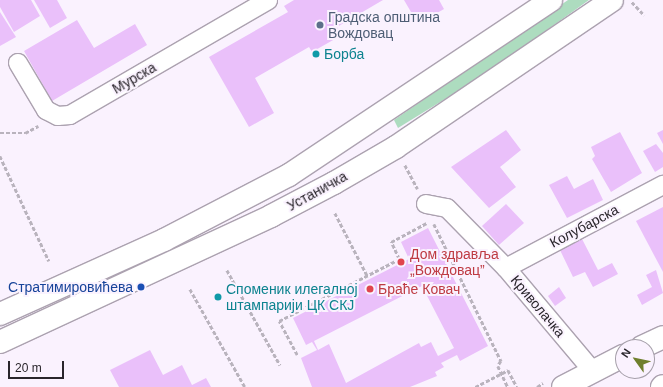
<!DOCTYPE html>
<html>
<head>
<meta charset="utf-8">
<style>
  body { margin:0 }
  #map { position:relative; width:663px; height:387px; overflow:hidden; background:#faf2fe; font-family:Helvetica,sans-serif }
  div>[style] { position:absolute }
  .green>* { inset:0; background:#addcbf }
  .building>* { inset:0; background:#eac0fa }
  .path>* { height:2.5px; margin-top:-1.25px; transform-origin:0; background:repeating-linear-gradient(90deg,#b9b3bd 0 4px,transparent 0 6px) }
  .roads { filter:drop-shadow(1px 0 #aca2b0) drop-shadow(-1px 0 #aca2b0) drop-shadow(0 1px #aca2b0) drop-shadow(0 -1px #aca2b0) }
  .street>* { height:18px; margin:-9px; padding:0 9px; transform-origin:9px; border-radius:9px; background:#fff }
  .secondary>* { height:22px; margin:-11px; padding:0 11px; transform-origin:11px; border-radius:11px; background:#fff }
  .highway>* { height:22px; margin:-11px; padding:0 11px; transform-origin:11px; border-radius:11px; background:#fff }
  .dots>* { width:11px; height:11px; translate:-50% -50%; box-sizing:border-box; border:2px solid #faf2fe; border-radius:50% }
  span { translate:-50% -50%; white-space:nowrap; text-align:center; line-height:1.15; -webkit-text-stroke:4px #faf2fe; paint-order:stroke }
  .service-label { font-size:14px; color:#4e5e75 }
  .left { translate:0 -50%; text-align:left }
  .culture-label { font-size:14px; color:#0d838f }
  .street-label { font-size:14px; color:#29252b }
  .health-label { font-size:14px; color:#be3a42 }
  .transit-label { font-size:14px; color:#164399 }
  .right { translate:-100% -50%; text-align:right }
  .north { position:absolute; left:615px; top:339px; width:40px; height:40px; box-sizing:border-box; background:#faf2fe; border:1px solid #a6a0aa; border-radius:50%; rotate:303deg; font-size:11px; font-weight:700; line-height:16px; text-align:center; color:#29252b }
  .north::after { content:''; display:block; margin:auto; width:14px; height:18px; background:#6f7f2d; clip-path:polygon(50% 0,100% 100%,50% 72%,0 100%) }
  .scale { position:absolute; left:8px; top:361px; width:56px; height:18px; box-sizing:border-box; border:2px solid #29252b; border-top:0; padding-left:5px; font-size:12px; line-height:14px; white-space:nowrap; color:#29252b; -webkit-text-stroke:3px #faf2fe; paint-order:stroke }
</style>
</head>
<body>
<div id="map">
  <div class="green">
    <i style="clip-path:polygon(568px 0,589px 0,484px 75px,398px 128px,394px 120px)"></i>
  </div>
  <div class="building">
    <i style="clip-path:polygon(0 0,31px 0,40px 16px,14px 32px,0 7px)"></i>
    <i style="clip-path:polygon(34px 0,57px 0,67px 18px,50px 28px)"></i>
    <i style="clip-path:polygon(294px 0,383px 0,337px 27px,342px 35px,312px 52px,309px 47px,255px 78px,274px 113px,249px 127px,209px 57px,288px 12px,284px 6px)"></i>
    <i style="clip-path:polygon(404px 0,439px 0,444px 9px,418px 24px)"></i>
    <i style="clip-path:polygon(0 12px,16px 37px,0 46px)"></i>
    <i style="clip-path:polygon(77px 20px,94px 48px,135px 24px,147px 45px,52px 101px,24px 51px)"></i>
    <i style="clip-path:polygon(506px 130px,521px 150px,500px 167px,516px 187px,489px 208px,451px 167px)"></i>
    <i style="clip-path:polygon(663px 130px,663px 144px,657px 133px)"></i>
    <i style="clip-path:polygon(620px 132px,642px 173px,611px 192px,592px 159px,595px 156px,591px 147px)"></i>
    <i style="clip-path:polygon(656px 144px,663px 153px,663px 167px,655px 172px,643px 151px)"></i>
    <i style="clip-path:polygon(567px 176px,574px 189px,593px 179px,603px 200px,567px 218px,549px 185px)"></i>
    <i style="clip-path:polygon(506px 204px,524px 223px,499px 245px,482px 226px)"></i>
    <i style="clip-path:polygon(663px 207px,663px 272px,636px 221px)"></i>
    <i style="clip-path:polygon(evenodd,428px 228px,488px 346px,460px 361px,457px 355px,441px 363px,444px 367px,435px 372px,437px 376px,410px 387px,312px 387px,301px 358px,317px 350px,312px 342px,306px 345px,293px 318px,409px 259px,401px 242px,428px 228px,422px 286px,454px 348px,438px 356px,431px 342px,421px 347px,419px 343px,346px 383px,329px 344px,318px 350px,314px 341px,422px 286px)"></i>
    <i style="clip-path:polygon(581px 237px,598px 270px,612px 263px,618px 274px,593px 287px,585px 272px,573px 277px,559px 248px)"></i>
    <i style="clip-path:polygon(656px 270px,663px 293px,642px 305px,637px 295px,652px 287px,646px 275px)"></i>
    <i style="clip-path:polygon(559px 287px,566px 298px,555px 306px,548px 296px)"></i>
    <i style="clip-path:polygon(150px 350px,163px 375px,182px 365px,192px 385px,206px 378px,211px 387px,119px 387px,110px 370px)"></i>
  </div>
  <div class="path">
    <i style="left:632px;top:2px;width:18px;rotate:47deg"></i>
    <i style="left:0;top:133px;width:25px"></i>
    <i style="left:25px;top:133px;width:15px;rotate:-28deg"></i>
    <i style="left:0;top:156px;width:116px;rotate:65deg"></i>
    <i style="left:405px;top:165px;width:27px;rotate:62deg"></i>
    <i style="left:335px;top:213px;width:70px;rotate:62.7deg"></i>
    <i style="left:434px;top:224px;width:153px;rotate:63.9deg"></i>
    <i style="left:501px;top:361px;width:6px;rotate:121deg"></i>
    <i style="left:498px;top:366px;width:23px;rotate:65deg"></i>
    <i style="left:227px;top:270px;width:109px;rotate:60.8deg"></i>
    <i style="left:190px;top:289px;width:112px;rotate:60.7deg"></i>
    <i style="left:297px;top:355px;width:38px;rotate:-118deg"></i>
    <i style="left:279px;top:321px;width:135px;rotate:-27.3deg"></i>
    <i style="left:399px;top:259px;width:19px;rotate:-115deg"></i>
    <i style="left:391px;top:242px;width:40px;rotate:-28deg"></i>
    <i style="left:475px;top:387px;width:37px;rotate:-27deg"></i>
    <i style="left:508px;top:370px;width:19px;rotate:62deg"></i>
    <i style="left:537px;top:387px;width:7px;rotate:-34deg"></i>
  </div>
  <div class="roads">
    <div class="street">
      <i style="left:18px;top:63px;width:55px;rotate:59.2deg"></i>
      <i style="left:46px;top:110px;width:13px;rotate:27deg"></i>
      <i style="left:58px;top:116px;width:12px;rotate:-5deg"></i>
      <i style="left:70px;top:115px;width:229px;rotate:-30.1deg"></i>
      <i style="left:426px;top:204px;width:21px;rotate:11deg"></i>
      <i style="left:447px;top:208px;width:84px;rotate:45.5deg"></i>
      <i style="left:506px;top:268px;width:133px;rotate:49.9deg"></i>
      <i style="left:506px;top:268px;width:178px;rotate:-27.9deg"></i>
    </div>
    <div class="secondary">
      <i style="left:0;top:314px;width:180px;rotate:-24.3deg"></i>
      <i style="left:164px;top:240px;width:141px;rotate:-27.5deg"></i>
      <i style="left:289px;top:175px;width:315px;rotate:-33.7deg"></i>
      <i style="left:0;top:342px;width:299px;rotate:-24.9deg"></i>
      <i style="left:271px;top:216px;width:71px;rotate:-27.6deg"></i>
      <i style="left:334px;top:183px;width:72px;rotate:-30.1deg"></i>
      <i style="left:396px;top:147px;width:261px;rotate:-34.2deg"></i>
    </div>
    <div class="highway">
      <i style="left:642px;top:347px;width:23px;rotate:-25deg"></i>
      <i style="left:563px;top:387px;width:68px;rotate:-27.3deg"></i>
      <i style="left:662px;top:387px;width:1px;rotate:-45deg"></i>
    </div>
  </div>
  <div class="dots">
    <i style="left:320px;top:25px;background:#5c6f8a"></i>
    <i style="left:316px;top:54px;background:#0f9aa8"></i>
    <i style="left:401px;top:262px;background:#e0444e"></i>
    <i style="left:141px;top:287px;background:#1a4fb4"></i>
    <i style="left:370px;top:289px;background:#e0444e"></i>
    <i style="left:218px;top:297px;background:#0f9aa8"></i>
  </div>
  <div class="service-label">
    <span class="left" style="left:328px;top:25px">Градска општина<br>Вождовац</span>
  </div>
  <div class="culture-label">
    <span class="left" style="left:324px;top:54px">Борба</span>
    <span class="left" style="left:226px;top:297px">Споменик илегалној<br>штампарији ЦК СКЈ</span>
  </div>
  <div class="street-label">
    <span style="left:134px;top:78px;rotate:-30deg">Мурска</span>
    <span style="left:317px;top:191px;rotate:-29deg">Устаничка</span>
    <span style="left:584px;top:226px;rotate:-28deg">Колубарска</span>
    <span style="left:538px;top:306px;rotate:50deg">Криволачка</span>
  </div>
  <div class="health-label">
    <span class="left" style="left:410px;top:262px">Дом здравља<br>„Вождовац”</span>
    <span class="left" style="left:378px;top:289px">Браће Ковач</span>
  </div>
  <div class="transit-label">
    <span class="right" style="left:133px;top:287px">Стратимировићева</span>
  </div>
  <div class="north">N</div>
  <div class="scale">20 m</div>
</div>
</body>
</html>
